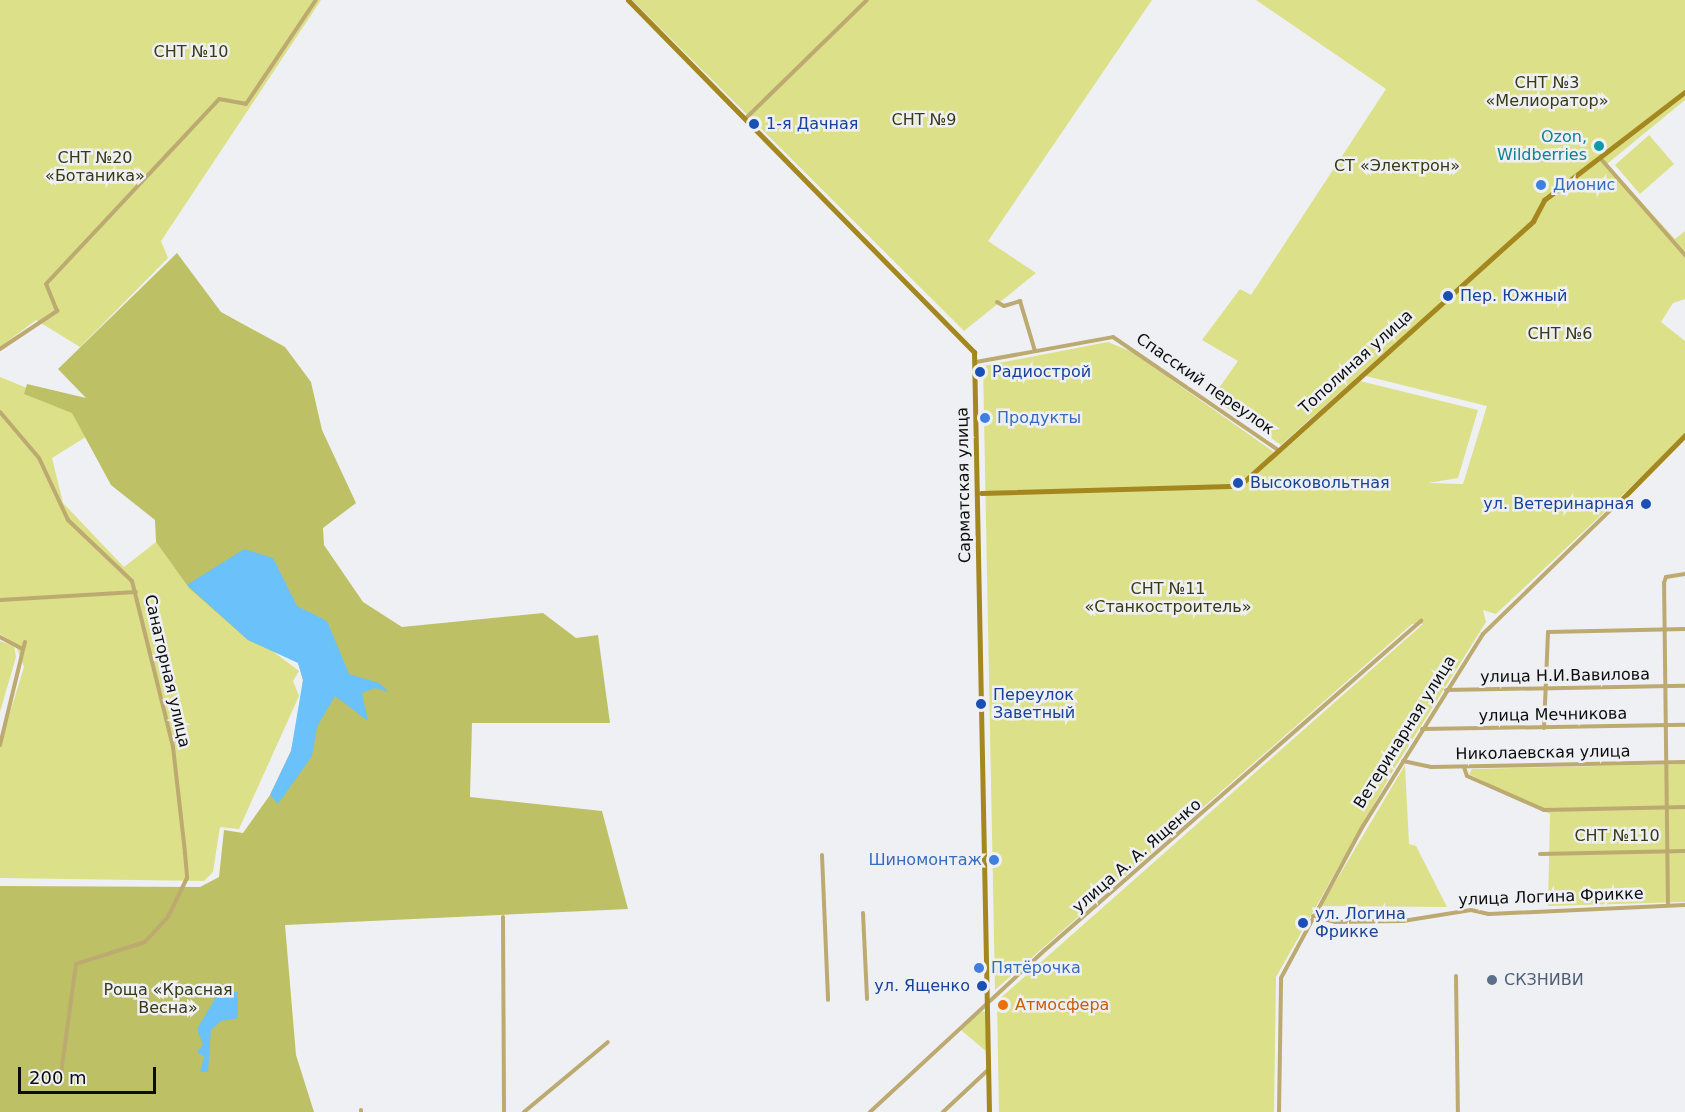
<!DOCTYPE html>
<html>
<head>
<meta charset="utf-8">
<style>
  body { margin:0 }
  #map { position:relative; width:1685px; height:1112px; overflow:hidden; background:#eff0f4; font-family:"DejaVu Sans",sans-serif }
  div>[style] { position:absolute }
  .green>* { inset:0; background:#dce089 }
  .forest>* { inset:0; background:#bdc065 }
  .water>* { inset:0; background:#6bc1f9 }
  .street>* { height:4px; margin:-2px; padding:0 2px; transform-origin:2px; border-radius:2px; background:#bdaa71 }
  .secondary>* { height:5px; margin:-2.5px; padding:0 2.5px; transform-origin:2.5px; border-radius:2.5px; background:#a4871f }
  .dots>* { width:16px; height:16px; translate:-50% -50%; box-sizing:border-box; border:3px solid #eff0f4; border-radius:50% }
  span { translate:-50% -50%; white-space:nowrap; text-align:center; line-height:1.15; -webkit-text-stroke:5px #eff0f4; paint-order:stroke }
  .park-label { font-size:16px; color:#393a13 }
  .transit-label { font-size:16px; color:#164399 }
  .left { translate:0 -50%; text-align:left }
  .right { translate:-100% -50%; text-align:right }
  .culture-label { font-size:16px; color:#0d838f }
  .shop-label { font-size:16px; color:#366cbe }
  .street-label { font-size:16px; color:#0c0c0d }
  .service-label { font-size:16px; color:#4e5e75 }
  .food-label { font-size:16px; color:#c56008 }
  .scale { position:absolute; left:18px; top:1067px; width:138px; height:27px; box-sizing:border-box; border:3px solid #0c0c0d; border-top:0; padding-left:8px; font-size:18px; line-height:21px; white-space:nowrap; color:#0c0c0d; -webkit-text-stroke:4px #eff0f4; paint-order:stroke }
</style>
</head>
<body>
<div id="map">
  <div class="green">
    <i style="clip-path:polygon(0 0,321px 0,161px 241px,168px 258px,80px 347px,36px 320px,0 347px)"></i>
    <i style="clip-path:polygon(632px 0,1152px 0,988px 241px,1036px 273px,964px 331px)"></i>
    <i style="clip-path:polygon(1256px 0,1685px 0,1685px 100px,1607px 164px,1675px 239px,1685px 231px,1685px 299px,1673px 303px,1661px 322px,1685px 341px,1685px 436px,1496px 614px,1483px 610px,1486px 622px,1394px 769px,1276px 977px,1274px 1112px,999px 1112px,997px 1001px,1423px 624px,1412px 624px,995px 990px,983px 366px,1108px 342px,1132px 352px,1278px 455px,1360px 381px,1478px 410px,1458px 478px,1428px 483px,1463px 484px,1487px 406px,1366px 376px,1502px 248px,1281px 445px,1212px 398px,1238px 361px,1202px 340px,1240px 289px,1251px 295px,1386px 89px)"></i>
    <i style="clip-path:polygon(1649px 135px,1674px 164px,1640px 194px,1615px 165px)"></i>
    <i style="clip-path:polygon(0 377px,110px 422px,52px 458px,63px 503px,124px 567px,156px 542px,189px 588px,299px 671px,293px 681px,299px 696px,239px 829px,220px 827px,213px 872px,204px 881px,0 878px,0 745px,24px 667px,15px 643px,0 634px)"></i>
    <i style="clip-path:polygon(0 641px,14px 646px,16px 657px,0 712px)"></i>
    <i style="clip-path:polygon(1685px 764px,1685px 902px,1548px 906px,1550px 814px,1469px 774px,1472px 769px)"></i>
    <i style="clip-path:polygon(1405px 765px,1409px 844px,1416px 846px,1447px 907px,1321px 906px)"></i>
    <i style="clip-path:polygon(980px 1011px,986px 1012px,987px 1052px,961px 1030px)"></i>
  </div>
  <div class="forest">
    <i style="clip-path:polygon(177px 253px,221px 312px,285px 347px,311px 382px,322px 430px,356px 503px,323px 528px,324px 545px,363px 602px,402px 627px,543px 613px,576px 638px,598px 635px,610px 723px,472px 723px,470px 797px,602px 811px,628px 909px,285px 925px,296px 1055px,314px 1112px,0 1112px,0 886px,200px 887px,219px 877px,224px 830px,243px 833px,270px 795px,291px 751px,299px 715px,303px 680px,298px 662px,248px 640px,189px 588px,156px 542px,155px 520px,111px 485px,72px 413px,24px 394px,27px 384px,86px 398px,58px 369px)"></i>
  </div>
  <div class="water">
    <i style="clip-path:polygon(244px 549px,273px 558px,297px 606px,327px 621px,349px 674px,379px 683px,389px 692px,375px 688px,362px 693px,368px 721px,335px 696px,317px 727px,312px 756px,278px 804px,270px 795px,291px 751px,303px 680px,298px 663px,248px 640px,187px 585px)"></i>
    <i style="clip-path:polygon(219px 992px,238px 992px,238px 1018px,221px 1021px,211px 1030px,208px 1072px,200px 1072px,204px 1057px,197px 1052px,203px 1045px,197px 1029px)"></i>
  </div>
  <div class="street">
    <i style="left:745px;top:119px;width:170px;rotate:-44.3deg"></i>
    <i style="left:1601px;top:159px;width:128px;rotate:48.8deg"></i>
    <i style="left:997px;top:302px;width:8px;rotate:30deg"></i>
    <i style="left:1004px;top:306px;width:17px;rotate:-17deg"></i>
    <i style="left:1020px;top:301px;width:52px;rotate:73.3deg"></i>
    <i style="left:0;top:349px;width:69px;rotate:-33.7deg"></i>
    <i style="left:57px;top:311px;width:29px;rotate:-112deg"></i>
    <i style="left:46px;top:284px;width:253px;rotate:-46.9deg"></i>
    <i style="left:219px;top:99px;width:27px;rotate:10deg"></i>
    <i style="left:246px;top:104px;width:125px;rotate:-56.1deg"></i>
    <i style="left:976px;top:362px;width:139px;rotate:-10.3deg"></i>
    <i style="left:1113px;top:337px;width:200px;rotate:34.4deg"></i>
    <i style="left:0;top:412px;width:60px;rotate:49.7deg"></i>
    <i style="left:39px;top:458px;width:68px;rotate:64.9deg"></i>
    <i style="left:68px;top:520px;width:88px;rotate:43.6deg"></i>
    <i style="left:132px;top:581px;width:171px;rotate:76.1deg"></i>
    <i style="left:173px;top:747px;width:107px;rotate:83.5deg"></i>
    <i style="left:185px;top:853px;width:25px;rotate:85deg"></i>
    <i style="left:187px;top:878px;width:43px;rotate:116deg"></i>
    <i style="left:168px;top:917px;width:34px;rotate:133deg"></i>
    <i style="left:145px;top:942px;width:72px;rotate:162.3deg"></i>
    <i style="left:76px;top:964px;width:110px;rotate:97.8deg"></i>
    <i style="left:0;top:600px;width:136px;rotate:-3.4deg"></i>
    <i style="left:0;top:637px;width:26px;rotate:28deg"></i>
    <i style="left:1446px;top:690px;width:239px;rotate:-1deg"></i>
    <i style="left:1544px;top:728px;width:96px;rotate:-87.6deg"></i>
    <i style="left:1548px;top:632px;width:137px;rotate:-1.3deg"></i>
    <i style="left:1422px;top:729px;width:263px;rotate:-0.9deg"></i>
    <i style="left:0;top:745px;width:106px;rotate:-76.4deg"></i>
    <i style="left:1403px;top:761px;width:29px;rotate:12deg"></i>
    <i style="left:1431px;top:767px;width:254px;rotate:-1.1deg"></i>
    <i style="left:1464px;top:767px;width:9px;rotate:72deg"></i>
    <i style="left:1467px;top:776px;width:84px;rotate:23.8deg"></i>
    <i style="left:1544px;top:810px;width:141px;rotate:-1.2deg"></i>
    <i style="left:1540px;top:854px;width:145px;rotate:-1.2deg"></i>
    <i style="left:822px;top:855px;width:145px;rotate:87.6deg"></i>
    <i style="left:1668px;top:905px;width:322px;rotate:-90.7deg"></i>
    <i style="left:1664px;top:583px;width:6px;rotate:-72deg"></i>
    <i style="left:1666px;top:577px;width:19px;rotate:-9deg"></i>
    <i style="left:863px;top:913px;width:86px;rotate:87.3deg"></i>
    <i style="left:1313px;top:916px;width:23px;rotate:15deg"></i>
    <i style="left:1335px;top:922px;width:68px;rotate:-0.8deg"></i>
    <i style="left:1403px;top:921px;width:69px;rotate:-9.2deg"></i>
    <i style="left:1471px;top:910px;width:18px;rotate:13deg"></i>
    <i style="left:1489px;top:914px;width:196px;rotate:-2.6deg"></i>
    <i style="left:503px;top:917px;width:195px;rotate:89.7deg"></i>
    <i style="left:1456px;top:976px;width:136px;rotate:89.2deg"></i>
    <i style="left:361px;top:1110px;width:2px;rotate:90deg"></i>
    <i style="left:524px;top:1112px;width:109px;rotate:-39.8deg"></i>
    <i style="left:870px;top:1112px;width:238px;rotate:-42.8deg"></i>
    <i style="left:1045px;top:950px;width:500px;rotate:-41.2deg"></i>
    <i style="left:943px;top:1112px;width:63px;rotate:-43.1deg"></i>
    <i style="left:1279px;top:1112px;width:134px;rotate:-89.1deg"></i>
    <i style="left:1281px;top:978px;width:173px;rotate:-61.7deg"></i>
    <i style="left:1363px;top:826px;width:226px;rotate:-58deg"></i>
    <i style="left:1483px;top:634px;width:192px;rotate:-44.2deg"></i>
  </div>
  <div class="secondary">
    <i style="left:628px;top:0;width:494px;rotate:45.5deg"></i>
    <i style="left:974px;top:352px;width:760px;rotate:88.87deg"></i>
    <i style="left:981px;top:493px;width:258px;rotate:-1.6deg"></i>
    <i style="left:1239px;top:486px;width:396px;rotate:-42deg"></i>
    <i style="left:1533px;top:221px;width:24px;rotate:-62deg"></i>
    <i style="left:1544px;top:200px;width:178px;rotate:-37.5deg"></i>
    <i style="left:1621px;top:500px;width:91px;rotate:-45.4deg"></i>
  </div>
  <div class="dots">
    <i style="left:754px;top:124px;background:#1a4fb4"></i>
    <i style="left:1599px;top:146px;background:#0f9aa8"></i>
    <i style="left:1541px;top:185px;background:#3f7fe0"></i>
    <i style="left:1448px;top:296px;background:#1a4fb4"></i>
    <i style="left:980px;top:372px;background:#1a4fb4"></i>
    <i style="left:985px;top:418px;background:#3f7fe0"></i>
    <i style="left:1238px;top:483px;background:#1a4fb4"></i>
    <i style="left:1646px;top:504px;background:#1a4fb4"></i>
    <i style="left:981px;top:704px;background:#1a4fb4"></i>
    <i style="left:994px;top:860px;background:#3f7fe0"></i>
    <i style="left:1303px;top:923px;background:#1a4fb4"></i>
    <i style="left:979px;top:968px;background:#3f7fe0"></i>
    <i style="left:1492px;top:980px;background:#5c6f8a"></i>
    <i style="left:982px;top:986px;background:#1a4fb4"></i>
    <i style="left:1003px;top:1005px;background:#e8710a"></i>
  </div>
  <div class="park-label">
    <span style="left:191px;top:52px">СНТ №10</span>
    <span style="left:1547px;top:92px">СНТ №3<br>«Мелиоратор»</span>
    <span style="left:924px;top:120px">СНТ №9</span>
    <span style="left:95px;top:167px">СНТ №20<br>«Ботаника»</span>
    <span style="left:1397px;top:166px">СТ «Электрон»</span>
    <span style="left:1560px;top:334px">СНТ №6</span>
    <span style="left:1168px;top:598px">СНТ №11<br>«Станкостроитель»</span>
    <span style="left:1617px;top:836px">СНТ №110</span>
    <span style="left:168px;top:999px">Роща «Красная<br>Весна»</span>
  </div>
  <div class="transit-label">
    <span class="left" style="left:766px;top:124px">1-я Дачная</span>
    <span class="left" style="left:1460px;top:296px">Пер. Южный</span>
    <span class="left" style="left:992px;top:372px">Радиострой</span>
    <span class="left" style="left:1250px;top:483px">Высоковольтная</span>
    <span class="right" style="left:1634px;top:504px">ул. Ветеринарная</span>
    <span class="left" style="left:993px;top:704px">Переулок<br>Заветный</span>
    <span class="left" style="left:1315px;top:923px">ул. Логина<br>Фрикке</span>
    <span class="right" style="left:970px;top:986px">ул. Ященко</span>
  </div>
  <div class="culture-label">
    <span class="right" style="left:1587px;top:146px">Ozon,<br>Wildberries</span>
  </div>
  <div class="shop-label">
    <span class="left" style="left:1553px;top:185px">Дионис</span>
    <span class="left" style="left:997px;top:418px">Продукты</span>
    <span class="right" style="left:982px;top:860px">Шиномонтаж</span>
    <span class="left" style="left:991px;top:968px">Пятёрочка</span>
  </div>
  <div class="street-label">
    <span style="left:1356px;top:362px;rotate:-42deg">Тополиная улица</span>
    <span style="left:1205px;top:384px;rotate:35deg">Спасский переулок</span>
    <span style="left:964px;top:485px;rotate:-91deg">Сарматская улица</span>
    <span style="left:167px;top:671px;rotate:77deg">Санаторная улица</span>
    <span style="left:1565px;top:676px;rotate:-1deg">улица Н.И.Вавилова</span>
    <span style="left:1553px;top:715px;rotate:-1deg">улица Мечникова</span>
    <span style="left:1405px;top:732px;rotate:-58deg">Ветеринарная улица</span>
    <span style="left:1543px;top:753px;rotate:-1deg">Николаевская улица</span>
    <span style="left:1137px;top:856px;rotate:-41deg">улица А. А. Ященко</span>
    <span style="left:1551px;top:897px;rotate:-2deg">улица Логина Фрикке</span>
  </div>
  <div class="service-label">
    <span class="left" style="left:1504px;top:980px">СКЗНИВИ</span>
  </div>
  <div class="food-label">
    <span class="left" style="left:1015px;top:1005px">Атмосфера</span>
  </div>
  <div class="scale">200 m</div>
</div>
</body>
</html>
